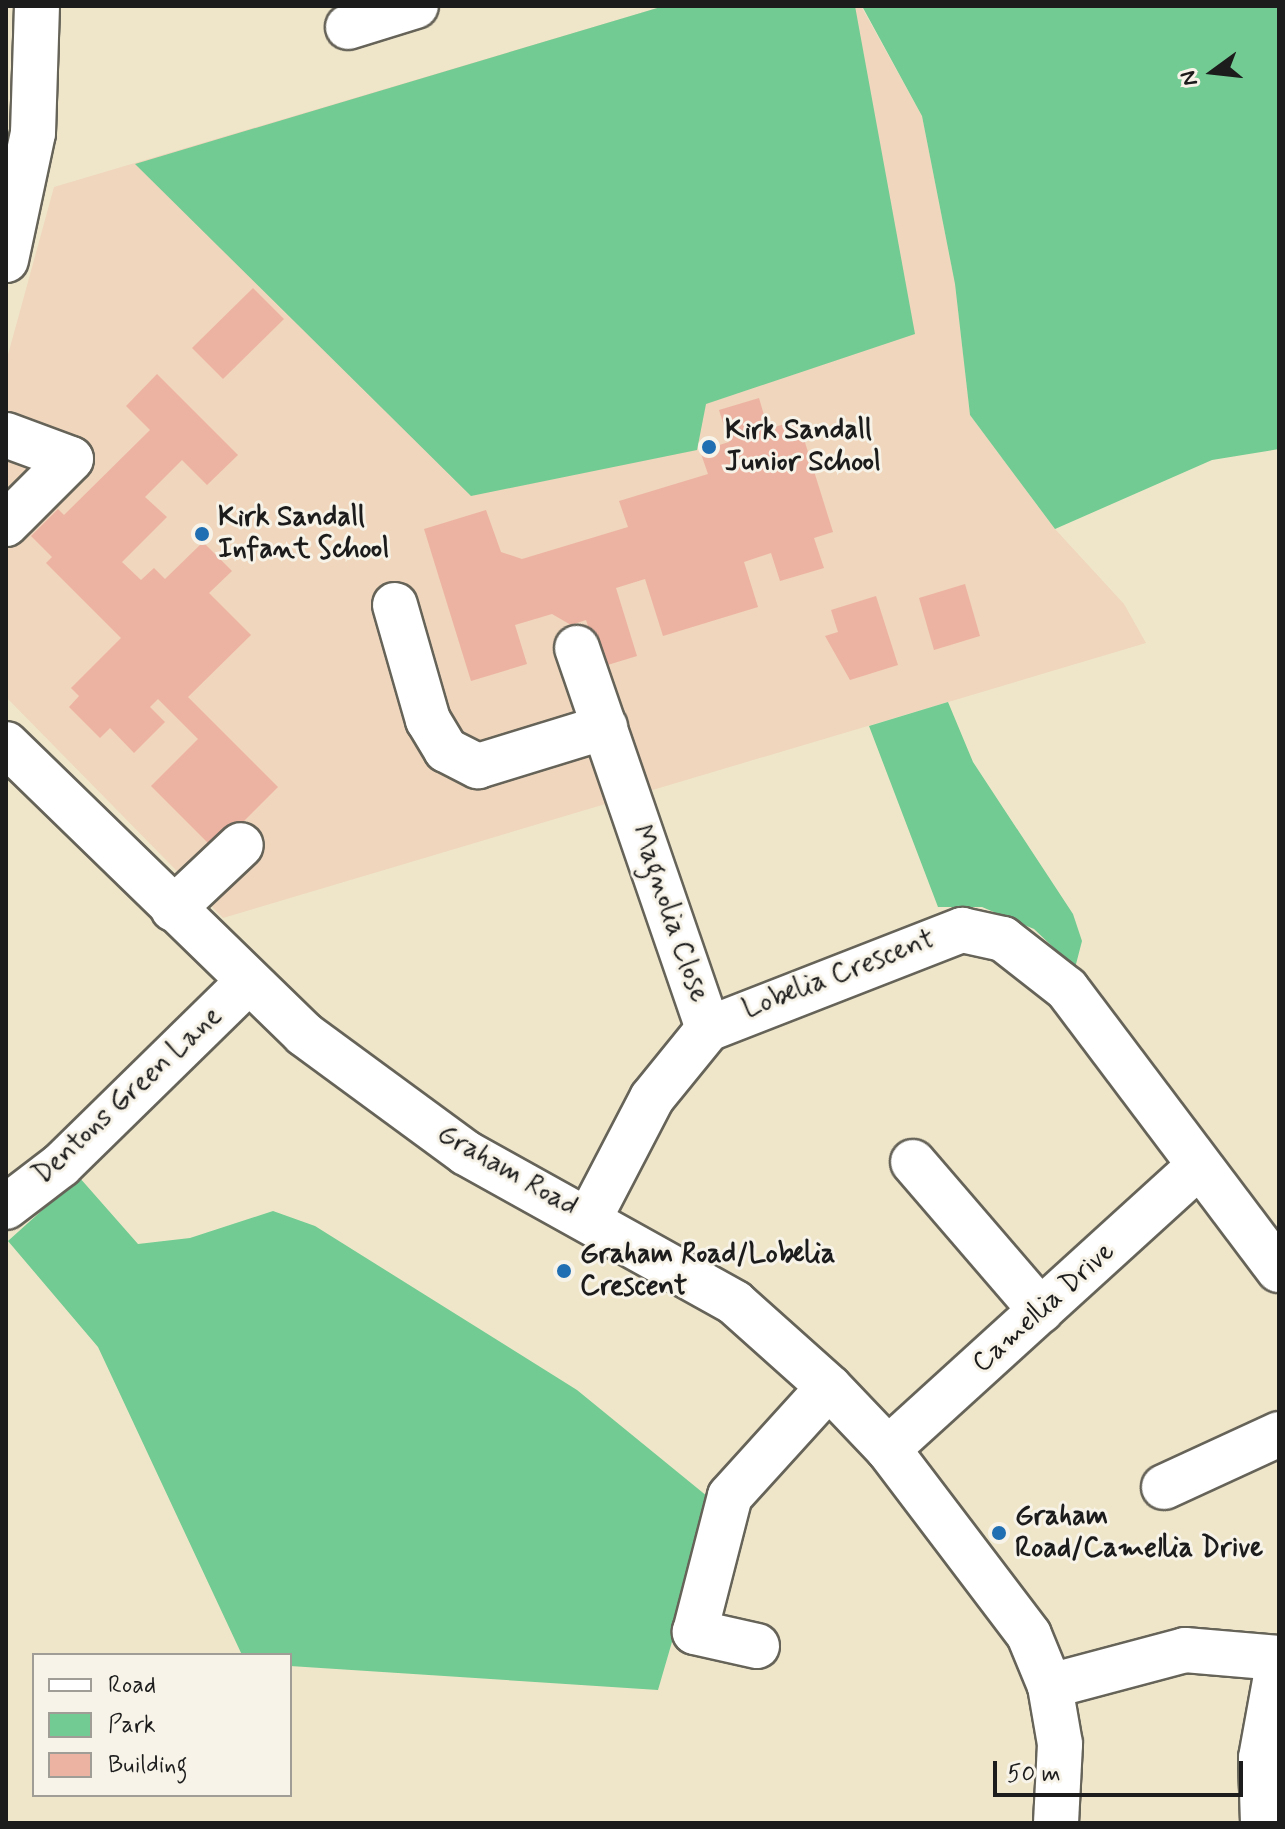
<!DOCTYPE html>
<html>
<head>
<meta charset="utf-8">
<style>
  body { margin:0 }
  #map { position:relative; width:1285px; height:1829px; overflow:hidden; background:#efe6ca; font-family:Mynerve,sans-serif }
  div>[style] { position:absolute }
  .built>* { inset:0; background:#efd6bc }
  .green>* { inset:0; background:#71cb92 }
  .building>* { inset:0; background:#edb3a2 }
  .roads { filter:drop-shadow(2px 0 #666359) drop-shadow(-2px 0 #666359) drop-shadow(0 2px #666359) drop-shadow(0 -2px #666359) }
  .minor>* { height:44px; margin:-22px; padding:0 22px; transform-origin:22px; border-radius:22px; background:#fff }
  .dots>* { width:22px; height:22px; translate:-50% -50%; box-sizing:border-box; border:4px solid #f7f3e8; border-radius:50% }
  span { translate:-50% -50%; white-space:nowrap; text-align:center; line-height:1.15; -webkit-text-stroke:6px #f7f3e8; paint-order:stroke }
  .poi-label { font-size:28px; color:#1c1c1c; font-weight:700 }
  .left { translate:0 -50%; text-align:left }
  .street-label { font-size:28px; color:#1c1c1c }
  .frame { position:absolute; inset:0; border:8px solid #1c1c1c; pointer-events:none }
  .legend { position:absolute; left:32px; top:1653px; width:260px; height:144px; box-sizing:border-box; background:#f7f3e8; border:2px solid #9f9d96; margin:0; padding:10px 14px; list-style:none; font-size:24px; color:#1c1c1c }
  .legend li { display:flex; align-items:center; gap:16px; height:40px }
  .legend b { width:40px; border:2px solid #9f9d96 }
  .north { position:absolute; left:1173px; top:32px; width:80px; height:80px; -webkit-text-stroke:6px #f7f3e8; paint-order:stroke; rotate:255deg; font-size:22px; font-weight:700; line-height:32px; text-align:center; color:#1c1c1c }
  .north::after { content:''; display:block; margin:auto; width:28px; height:36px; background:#1c1c1c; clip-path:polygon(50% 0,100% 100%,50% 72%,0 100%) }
  .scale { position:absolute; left:993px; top:1761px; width:250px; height:36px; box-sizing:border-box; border:4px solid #1c1c1c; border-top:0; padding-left:10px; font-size:24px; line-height:28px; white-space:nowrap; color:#1c1c1c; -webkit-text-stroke:6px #f7f3e8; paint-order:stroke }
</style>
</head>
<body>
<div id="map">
  <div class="built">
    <i style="clip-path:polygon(664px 6px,861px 6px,922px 116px,955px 284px,970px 415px,1055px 529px,1124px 604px,1146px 643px,223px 918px,6px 697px,6px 362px,54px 187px)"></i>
  </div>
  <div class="green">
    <i style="clip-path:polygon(664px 6px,855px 6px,915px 334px,706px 404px,697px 450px,471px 496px,135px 164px)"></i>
    <i style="clip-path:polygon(862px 6px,1279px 6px,1279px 449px,1212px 460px,1055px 529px,970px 415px,955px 284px,922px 116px)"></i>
    <i style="clip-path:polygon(948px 702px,973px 762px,1073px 914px,1082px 941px,1075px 968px,1034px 929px,982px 907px,938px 907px,869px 726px)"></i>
    <i style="clip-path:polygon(79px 1177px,138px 1244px,190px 1238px,273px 1211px,315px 1226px,577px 1390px,713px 1501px,658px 1690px,290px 1666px,290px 1655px,242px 1655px,98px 1347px,8px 1241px)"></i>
  </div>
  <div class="building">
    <i style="clip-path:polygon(253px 288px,284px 319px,223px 379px,192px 348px)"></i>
    <i style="clip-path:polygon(157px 374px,238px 455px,207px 485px,182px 460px,145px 497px,167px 517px,122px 562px,141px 580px,154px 568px,165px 579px,203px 542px,232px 571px,209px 593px,251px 635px,188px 697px,278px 787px,215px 850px,151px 786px,198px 739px,158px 699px,150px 707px,165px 722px,134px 753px,110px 728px,100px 738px,69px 707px,79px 696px,71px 688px,121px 638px,46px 563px,52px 557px,31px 536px,58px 509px,64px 515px,150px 430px,126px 406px)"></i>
    <i style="clip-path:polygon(759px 398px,768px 429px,798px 420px,833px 532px,814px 538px,824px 568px,780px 581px,771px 553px,744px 562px,758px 607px,663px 636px,645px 579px,616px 588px,637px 656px,601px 667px,586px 620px,571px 625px,552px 614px,515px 625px,527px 664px,471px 681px,424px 529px,486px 510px,501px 552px,522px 559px,628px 527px,619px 501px,708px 474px,700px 451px,729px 442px,719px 410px)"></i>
    <i style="clip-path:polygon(965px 584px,980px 636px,934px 650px,919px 598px)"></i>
    <i style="clip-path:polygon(876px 596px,898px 665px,850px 680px,825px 636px,838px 632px,831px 610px)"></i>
  </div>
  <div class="roads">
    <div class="minor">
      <i style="left:348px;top:27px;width:71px;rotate:-17.2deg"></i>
      <i style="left:6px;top:260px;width:130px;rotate:-78deg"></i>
      <i style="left:33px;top:133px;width:127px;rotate:-88.2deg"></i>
      <i style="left:6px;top:435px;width:69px;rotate:20.3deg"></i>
      <i style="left:71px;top:459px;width:92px;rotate:135deg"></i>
      <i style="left:395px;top:605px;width:120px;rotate:74deg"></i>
      <i style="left:428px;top:720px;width:35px;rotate:59deg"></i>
      <i style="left:446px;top:750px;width:36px;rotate:27deg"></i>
      <i style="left:478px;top:766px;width:133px;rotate:-17.1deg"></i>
      <i style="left:577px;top:648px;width:403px;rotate:71deg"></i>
      <i style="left:6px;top:744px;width:416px;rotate:44.2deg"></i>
      <i style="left:304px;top:1034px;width:201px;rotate:36.3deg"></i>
      <i style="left:466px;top:1153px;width:308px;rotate:29.1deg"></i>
      <i style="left:735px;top:1303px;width:126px;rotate:41.8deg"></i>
      <i style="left:829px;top:1387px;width:86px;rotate:46.4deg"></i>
      <i style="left:888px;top:1449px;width:233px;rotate:52.8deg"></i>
      <i style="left:1029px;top:1635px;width:55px;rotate:67.6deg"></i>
      <i style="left:1050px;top:1686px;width:59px;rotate:80.2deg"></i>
      <i style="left:1060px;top:1744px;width:79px;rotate:92.9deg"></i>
      <i style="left:173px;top:909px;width:93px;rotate:-43.3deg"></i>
      <i style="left:913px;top:1162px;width:196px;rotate:49.3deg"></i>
      <i style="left:6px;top:1207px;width:69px;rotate:-37.4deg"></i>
      <i style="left:61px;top:1165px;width:262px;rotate:-44.4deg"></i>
      <i style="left:589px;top:1219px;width:136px;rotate:-62.5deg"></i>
      <i style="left:652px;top:1098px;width:89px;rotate:-50.9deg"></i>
      <i style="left:708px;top:1029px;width:273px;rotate:-21.3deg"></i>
      <i style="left:962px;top:930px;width:42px;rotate:12.4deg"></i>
      <i style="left:1003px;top:939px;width:81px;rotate:38deg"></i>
      <i style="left:1067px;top:989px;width:352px;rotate:53deg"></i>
      <i style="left:888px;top:1449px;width:420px;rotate:-42.3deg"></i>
      <i style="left:1164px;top:1487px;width:127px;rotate:-24.7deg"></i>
      <i style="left:757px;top:1646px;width:64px;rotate:-167.3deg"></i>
      <i style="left:695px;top:1632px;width:140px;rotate:-75.6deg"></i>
      <i style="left:730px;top:1496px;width:147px;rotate:-47.8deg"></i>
      <i style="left:1050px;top:1686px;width:140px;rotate:-14.9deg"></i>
      <i style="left:1185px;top:1650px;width:94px;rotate:4.9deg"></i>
      <i style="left:1263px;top:1823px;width:65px;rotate:-91.8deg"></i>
      <i style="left:1261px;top:1758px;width:101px;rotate:-79.7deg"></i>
    </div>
  </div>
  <div class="dots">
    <i style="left:709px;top:447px;background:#1f6fb2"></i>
    <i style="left:202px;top:534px;background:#1f6fb2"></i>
    <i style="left:564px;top:1271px;background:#1f6fb2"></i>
    <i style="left:999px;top:1533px;background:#1f6fb2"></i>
  </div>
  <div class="poi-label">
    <span class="left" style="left:725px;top:447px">Kirk Sandall<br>Junior School</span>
    <span class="left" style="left:218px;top:534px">Kirk Sandall<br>Infant School</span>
    <span class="left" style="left:580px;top:1271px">Graham Road/Lobelia<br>Crescent</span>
    <span class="left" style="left:1015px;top:1533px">Graham<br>Road/Camellia Drive</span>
  </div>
  <div class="street-label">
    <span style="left:669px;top:914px;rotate:71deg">Magnolia Close</span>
    <span style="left:839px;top:975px;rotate:-21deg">Lobelia Crescent</span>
    <span style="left:128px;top:1096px;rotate:-43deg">Dentons Green Lane</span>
    <span style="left:507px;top:1171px;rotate:30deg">Graham Road</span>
    <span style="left:1044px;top:1308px;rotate:-42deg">Camellia Drive</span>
  </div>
  <div class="frame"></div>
  <ul class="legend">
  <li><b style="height:10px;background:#fff"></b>Road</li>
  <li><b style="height:22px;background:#71cb92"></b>Park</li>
  <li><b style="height:22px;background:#edb3a2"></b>Building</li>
  </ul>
  <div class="north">N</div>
  <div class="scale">50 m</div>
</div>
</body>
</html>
